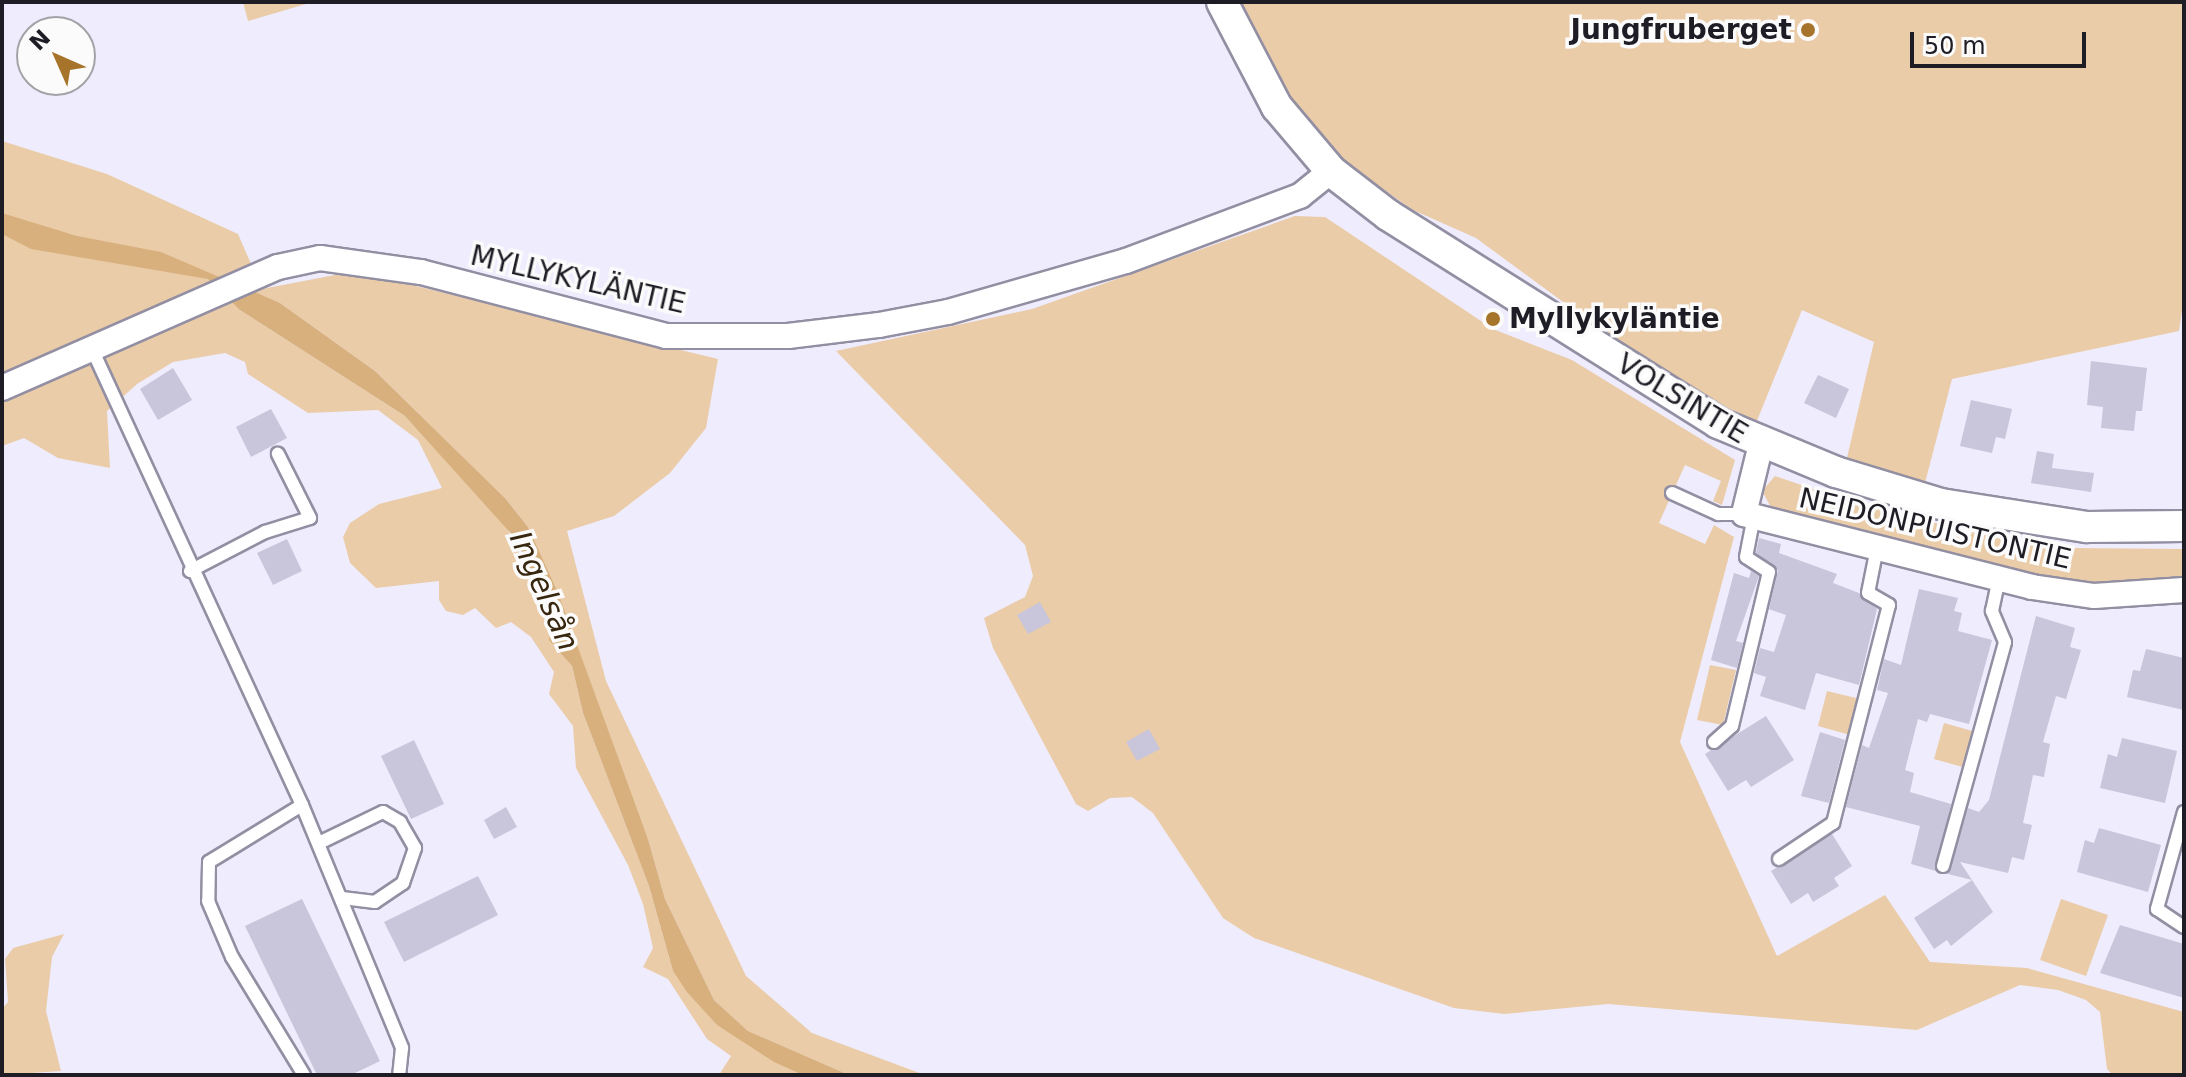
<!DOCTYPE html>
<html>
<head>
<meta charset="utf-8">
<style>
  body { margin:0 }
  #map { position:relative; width:2186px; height:1077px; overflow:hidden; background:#efecfd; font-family:"DejaVu Sans",sans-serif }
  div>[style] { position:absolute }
  .green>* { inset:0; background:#eacca8 }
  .water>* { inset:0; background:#d8b07e }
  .building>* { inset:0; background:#c9c5da }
  .roads { filter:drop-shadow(2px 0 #938fa3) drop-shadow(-2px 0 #938fa3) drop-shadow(0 2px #938fa3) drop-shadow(0 -2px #938fa3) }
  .service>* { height:12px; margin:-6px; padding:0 6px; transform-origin:6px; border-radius:6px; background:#fff }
  .minor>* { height:24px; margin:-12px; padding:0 12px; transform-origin:12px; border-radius:12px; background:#fff }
  .tertiary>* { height:30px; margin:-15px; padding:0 15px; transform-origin:15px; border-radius:15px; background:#fff }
  .dots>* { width:22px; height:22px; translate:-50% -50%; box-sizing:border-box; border:4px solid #fbfbfb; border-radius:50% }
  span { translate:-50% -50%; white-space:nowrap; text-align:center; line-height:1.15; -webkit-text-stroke:7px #fbfbfb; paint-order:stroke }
  .poi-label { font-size:28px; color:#1e1c24; font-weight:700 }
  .right { translate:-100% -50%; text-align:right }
  .left { translate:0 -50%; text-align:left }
  .street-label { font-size:28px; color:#1e1c24 }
  .water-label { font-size:30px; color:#38270f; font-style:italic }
  .frame { position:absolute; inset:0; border:4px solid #1e1c24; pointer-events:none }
  .north { position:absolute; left:16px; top:16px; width:80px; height:80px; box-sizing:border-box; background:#fbfbfb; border:2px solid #a3a2a5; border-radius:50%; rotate:315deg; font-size:22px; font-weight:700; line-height:32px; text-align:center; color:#1e1c24 }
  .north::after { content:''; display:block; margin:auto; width:28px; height:36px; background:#a7742b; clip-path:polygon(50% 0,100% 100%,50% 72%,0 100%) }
  .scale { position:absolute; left:1910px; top:32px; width:176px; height:36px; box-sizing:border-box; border:4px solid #1e1c24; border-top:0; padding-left:10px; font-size:24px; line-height:28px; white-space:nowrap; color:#1e1c24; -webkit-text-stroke:6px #fbfbfb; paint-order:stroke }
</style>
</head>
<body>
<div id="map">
  <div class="green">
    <i style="clip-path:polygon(243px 2px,313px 2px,248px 21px)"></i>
    <i style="clip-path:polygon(1237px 2px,2184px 2px,2184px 297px,2179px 331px,1952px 379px,1925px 483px,1846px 462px,1874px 342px,1802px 310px,1754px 428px,1631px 352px,1476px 238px,1413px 210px,1345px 163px,1293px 108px)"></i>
    <i style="clip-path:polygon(2px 141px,107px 174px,238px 234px,262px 289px,340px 274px,383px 278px,718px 359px,706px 428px,670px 473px,614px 516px,567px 531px,606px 681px,746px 976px,812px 1033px,925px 1075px,849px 1075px,748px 1031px,714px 1000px,665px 899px,648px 839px,528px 527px,505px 498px,375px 371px,280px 303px,248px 291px,240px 310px,405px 416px,500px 515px,552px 615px,550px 640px,572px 666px,583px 713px,649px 886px,673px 971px,717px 1025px,803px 1075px,719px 1075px,731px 1056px,707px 1039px,668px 979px,643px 967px,653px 948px,643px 904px,628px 865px,576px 768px,573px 726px,549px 694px,554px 672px,531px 637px,511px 622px,496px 628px,475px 608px,463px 615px,446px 611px,439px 600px,439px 581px,376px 588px,350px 563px,343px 537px,350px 523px,379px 504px,442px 488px,418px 440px,378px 410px,308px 413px,248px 374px,245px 362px,225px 353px,173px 362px,137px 384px,107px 411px,110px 468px,58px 458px,24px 438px,2px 446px)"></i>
    <i style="clip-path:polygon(1295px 216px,1325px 217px,1493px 329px,1572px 360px,1735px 460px,1722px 505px,1713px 501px,1721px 481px,1685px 465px,1659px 523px,1705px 544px,1714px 525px,1734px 537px,1680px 742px,1777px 956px,1885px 895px,1930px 962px,2027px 968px,2184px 1012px,2184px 1075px,2113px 1075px,2107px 1069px,2100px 1012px,2086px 1000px,2058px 990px,2020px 985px,1917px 1030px,1608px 1004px,1504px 1014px,1454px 1008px,1254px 938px,1223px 918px,1153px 813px,1132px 797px,1110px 798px,1088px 811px,1076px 804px,993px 648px,984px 618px,1025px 597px,1033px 576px,1025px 545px,836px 351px,1032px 309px)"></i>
    <i style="clip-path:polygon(1775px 476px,1854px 503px,2009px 541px,2070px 548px,2184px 549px,2184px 585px,2065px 588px,1773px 511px,1762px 491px)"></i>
    <i style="clip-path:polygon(1710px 665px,1736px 670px,1723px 725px,1697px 720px)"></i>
    <i style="clip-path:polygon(1827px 691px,1860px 699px,1850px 735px,1818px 726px)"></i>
    <i style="clip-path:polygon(1944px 723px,1976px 732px,1966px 768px,1934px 759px)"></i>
    <i style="clip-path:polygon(2061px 899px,2108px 915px,2086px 976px,2040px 960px)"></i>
    <i style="clip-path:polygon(64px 934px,52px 957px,46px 1011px,61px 1071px,2px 1075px,2px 1009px,8px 1002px,5px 959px,13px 948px)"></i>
  </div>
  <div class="water">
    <i style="clip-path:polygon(2px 213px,77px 236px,161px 252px,280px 303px,375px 371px,505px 498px,528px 527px,558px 593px,648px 839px,665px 899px,714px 1000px,748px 1031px,849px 1075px,803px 1075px,774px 1062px,717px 1025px,687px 992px,673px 971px,649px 886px,583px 713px,572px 666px,549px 640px,552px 615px,515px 538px,405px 416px,240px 310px,208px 279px,31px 249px,2px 234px)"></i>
  </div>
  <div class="building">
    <i style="clip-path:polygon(2091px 361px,2147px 368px,2142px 411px,2136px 411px,2134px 431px,2101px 428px,2103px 407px,2087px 405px)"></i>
    <i style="clip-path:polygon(173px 368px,192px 400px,158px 420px,140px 389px)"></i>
    <i style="clip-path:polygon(1818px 375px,1849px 389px,1836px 418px,1804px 403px)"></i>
    <i style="clip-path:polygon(1971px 400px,2012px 409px,2005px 439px,1996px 437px,1992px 453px,1960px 446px)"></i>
    <i style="clip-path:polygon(271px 409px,287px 438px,251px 457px,236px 427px)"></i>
    <i style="clip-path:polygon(2037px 451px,2054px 454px,2052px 468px,2094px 473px,2091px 492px,2031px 483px)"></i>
    <i style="clip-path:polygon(1759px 538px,1781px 544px,1779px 553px,1837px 574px,1833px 583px,1859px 593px,1877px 609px,1859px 685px,1816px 673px,1805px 710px,1760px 696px,1766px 677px,1754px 673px,1760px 648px,1774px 652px,1786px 615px,1769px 609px,1778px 570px,1756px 553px)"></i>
    <i style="clip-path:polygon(287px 539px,302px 571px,273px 585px,257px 553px)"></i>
    <i style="clip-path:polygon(1751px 571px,1759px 576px,1736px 641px,1743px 643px,1737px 668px,1711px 660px,1734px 573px,1749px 578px)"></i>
    <i style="clip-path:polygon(1919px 589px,1958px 598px,1954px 611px,1962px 613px,1958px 631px,1992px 640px,1969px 724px,1930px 714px,1927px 722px,1918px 719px,1905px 770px,1914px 773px,1910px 792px,1951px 804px,1936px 871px,1911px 864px,1920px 826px,1846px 807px,1862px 745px,1869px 748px,1888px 693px,1877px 690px,1884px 659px,1901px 665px)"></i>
    <i style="clip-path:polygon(1040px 602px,1051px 622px,1028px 634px,1017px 615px)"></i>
    <i style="clip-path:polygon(2036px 616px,2075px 628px,2070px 647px,2081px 650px,2066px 699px,2056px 696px,2043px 742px,2050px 744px,2044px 777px,2033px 775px,2023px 823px,2032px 825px,2024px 860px,2012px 857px,2008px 873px,1960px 862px,1972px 880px,1948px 874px,1968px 808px,1979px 812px,1989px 800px)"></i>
    <i style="clip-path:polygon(2146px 649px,2184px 658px,2184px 710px,2127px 697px,2133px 670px,2140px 671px)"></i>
    <i style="clip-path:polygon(1766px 716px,1794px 760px,1751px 787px,1746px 780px,1728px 791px,1705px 754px)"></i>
    <i style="clip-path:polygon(1149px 729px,1160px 749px,1137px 761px,1126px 742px)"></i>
    <i style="clip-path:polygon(1820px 732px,1845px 740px,1829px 803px,1801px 796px)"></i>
    <i style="clip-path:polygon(2122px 738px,2177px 751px,2165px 803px,2100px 788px,2108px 754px,2117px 757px)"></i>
    <i style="clip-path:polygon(414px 740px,444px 804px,411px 819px,381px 756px)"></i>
    <i style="clip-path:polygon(506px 807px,517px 827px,494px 839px,484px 820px)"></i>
    <i style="clip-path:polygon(2099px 828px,2161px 845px,2148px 892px,2077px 872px,2085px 840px,2094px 843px)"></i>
    <i style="clip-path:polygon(1832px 834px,1852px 866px,1834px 878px,1839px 886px,1813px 902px,1808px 893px,1791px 904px,1771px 871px)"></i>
    <i style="clip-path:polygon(478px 876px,498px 915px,404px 962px,384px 922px)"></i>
    <i style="clip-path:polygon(1972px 880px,1993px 912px,1951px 946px,1947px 940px,1934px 949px,1914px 918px)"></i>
    <i style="clip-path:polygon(302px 899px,380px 1061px,351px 1075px,317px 1075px,245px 926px)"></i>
    <i style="clip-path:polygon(2120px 925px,2184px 944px,2184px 998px,2100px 973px)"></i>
  </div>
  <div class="roads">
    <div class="service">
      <i style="left:92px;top:349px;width:502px;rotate:65.27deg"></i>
      <i style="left:302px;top:805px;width:109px;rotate:148.5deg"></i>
      <i style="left:209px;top:862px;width:39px;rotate:91deg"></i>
      <i style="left:208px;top:901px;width:61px;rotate:66.8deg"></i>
      <i style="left:232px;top:957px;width:138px;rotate:58.6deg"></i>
      <i style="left:1672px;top:493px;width:51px;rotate:24.5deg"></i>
      <i style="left:1718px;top:514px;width:26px"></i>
      <i style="left:190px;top:571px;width:85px;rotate:-27.5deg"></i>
      <i style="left:265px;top:532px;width:47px;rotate:-17.3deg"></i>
      <i style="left:310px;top:518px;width:72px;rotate:-116.6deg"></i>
      <i style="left:1714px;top:742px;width:24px;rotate:-42deg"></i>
      <i style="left:1732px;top:726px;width:158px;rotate:-76.5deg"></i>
      <i style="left:1769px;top:572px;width:27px;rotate:-147deg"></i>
      <i style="left:1746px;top:557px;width:42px;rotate:-79deg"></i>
      <i style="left:302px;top:805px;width:263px;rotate:67.6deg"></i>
      <i style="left:402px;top:1048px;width:27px;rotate:96deg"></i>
      <i style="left:2184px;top:812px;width:101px;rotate:105.6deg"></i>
      <i style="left:2157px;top:909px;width:32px;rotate:34deg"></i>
      <i style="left:321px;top:842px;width:69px;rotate:-25.8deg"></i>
      <i style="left:383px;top:812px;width:20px;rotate:30deg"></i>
      <i style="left:400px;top:822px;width:30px;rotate:60deg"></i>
      <i style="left:415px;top:848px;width:37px;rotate:109deg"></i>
      <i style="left:403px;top:883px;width:34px;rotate:146deg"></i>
      <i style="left:375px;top:902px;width:33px;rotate:-173deg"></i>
      <i style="left:1779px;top:859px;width:65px;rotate:-33.7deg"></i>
      <i style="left:1833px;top:823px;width:225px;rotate:-75.6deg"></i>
      <i style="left:1889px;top:605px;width:24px;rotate:-150deg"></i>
      <i style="left:1868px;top:593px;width:46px;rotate:-78.7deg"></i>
      <i style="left:1943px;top:866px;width:232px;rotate:-74.5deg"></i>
      <i style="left:2005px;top:642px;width:34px;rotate:-113deg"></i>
      <i style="left:1992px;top:611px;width:33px;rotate:-78deg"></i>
    </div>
    <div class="minor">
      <i style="left:2px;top:388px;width:301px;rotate:-23.7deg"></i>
      <i style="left:278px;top:267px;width:43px;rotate:-12.1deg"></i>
      <i style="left:320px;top:258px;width:102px;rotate:7.9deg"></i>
      <i style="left:421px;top:272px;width:253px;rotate:14.6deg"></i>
      <i style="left:666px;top:336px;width:122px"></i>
      <i style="left:788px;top:336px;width:92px;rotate:-6.9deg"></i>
      <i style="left:879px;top:325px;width:70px;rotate:-10.7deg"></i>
      <i style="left:948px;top:312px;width:185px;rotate:-16deg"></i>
      <i style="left:1126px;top:261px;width:186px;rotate:-20.5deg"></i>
      <i style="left:1300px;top:196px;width:40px;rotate:-39deg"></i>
      <i style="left:1761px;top:444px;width:72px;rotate:103.7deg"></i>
      <i style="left:1744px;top:514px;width:297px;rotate:14.2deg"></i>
      <i style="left:2032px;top:587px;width:63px;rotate:8.3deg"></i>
      <i style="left:2094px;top:596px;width:90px;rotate:-3.8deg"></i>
    </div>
    <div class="tertiary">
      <i style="left:1222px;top:2px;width:119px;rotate:62.4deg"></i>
      <i style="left:1277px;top:107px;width:84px;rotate:49.8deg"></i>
      <i style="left:1331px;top:171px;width:72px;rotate:37.7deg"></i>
      <i style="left:1388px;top:215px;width:390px;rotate:32.2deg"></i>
      <i style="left:1718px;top:423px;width:128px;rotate:22.6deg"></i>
      <i style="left:1836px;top:472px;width:110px;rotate:16.9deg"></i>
      <i style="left:1941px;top:504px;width:148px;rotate:9deg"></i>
      <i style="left:2087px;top:527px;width:97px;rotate:-0.6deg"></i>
    </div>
  </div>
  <div class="dots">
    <i style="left:1808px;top:30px;background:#a7742b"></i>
    <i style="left:1493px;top:319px;background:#a7742b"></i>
  </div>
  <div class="poi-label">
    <span class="right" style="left:1792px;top:30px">Jungfruberget</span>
    <span class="left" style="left:1509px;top:319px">Myllykyläntie</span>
  </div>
  <div class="street-label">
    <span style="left:578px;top:280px;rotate:13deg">MYLLYKYLÄNTIE</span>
    <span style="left:1682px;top:399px;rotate:31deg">VOLSINTIE</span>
    <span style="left:1935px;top:529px;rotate:13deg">NEIDONPUISTONTIE</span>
  </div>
  <div class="water-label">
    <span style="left:544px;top:591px;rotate:66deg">Ingelsån</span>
  </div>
  <div class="frame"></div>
  <div class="north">N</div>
  <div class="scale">50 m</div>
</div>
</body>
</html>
